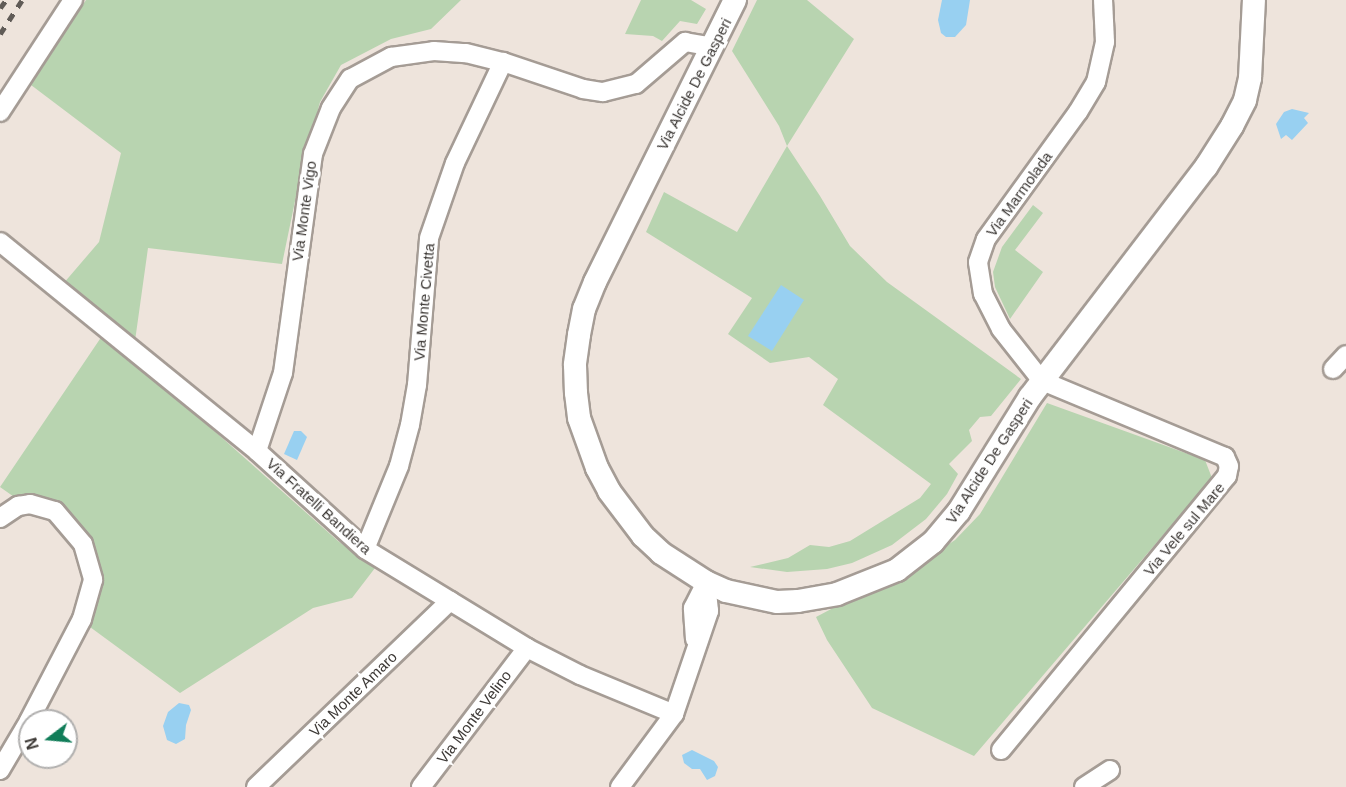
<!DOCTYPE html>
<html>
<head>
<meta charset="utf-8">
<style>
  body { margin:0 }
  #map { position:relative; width:1346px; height:787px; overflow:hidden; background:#eee4dc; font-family:Arial,sans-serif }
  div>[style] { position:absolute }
  .green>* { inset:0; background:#b8d4b0 }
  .water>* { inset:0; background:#98d0f1 }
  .roads { filter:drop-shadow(2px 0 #a59c95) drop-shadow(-2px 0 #a59c95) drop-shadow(0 2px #a59c95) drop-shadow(0 -2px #a59c95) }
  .minor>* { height:18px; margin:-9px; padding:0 9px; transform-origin:9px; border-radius:9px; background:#fff }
  .tertiary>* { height:22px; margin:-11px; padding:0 11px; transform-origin:11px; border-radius:11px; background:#fff }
  .rail>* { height:4.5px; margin-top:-2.25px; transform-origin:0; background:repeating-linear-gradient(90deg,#605b57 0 8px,transparent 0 16px) }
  span { translate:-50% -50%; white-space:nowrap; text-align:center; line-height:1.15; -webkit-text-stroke:6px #fff; paint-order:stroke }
  .street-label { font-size:15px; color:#3d3936 }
  .north { position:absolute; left:18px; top:709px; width:60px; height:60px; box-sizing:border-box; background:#fff; border:2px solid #b1b0af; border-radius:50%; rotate:254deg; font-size:16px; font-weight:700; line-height:24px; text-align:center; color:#3d3936 }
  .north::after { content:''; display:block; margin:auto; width:21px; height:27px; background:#117d59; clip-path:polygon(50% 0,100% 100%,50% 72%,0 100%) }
</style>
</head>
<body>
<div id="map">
  <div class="green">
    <i style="clip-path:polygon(86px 0,461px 0,431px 29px,391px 39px,341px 65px,320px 102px,300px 177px,282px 264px,148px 248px,135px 341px,63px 284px,99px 242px,121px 153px,31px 85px)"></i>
    <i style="clip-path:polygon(641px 0,691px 0,706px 9px,697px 24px,680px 21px,662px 41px,653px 36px,625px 34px)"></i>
    <i style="clip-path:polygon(757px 0,807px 0,854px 39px,787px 146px,820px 196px,850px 246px,887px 282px,1021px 379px,991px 416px,980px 417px,969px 430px,972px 441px,949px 464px,958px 474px,947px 494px,926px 519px,892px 545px,852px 563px,827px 569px,787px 572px,750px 567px,788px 558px,810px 545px,829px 547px,850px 541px,920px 498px,931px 484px,823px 405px,838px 379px,809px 357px,770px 363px,728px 334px,752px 298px,646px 232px,664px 192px,737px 232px,787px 146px,779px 126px,732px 51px)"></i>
    <i style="clip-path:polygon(1033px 205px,1043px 213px,1015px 250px,1043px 272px,1010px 319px,995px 287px,993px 272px,1002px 247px)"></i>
    <i style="clip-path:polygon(104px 333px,338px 541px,375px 568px,352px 598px,313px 608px,180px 693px,90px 627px,97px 601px,99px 569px,88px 535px,65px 507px,46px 497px,17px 499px,0 487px)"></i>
    <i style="clip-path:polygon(1047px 403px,1205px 460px,1212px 478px,974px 756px,872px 708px,827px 640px,816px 617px,928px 558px,955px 540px,980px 514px)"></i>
  </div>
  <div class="water">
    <i style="clip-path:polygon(942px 0,970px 0,966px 25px,955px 37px,946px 37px,941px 33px,938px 20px)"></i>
    <i style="clip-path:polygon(1292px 109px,1309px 113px,1304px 118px,1308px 123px,1292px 140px,1286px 135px,1281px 139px,1276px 124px,1284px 112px)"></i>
    <i style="clip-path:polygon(781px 285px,804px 300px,772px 351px,748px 336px)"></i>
    <i style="clip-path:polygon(294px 431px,301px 431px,307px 437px,297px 460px,284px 454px)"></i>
    <i style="clip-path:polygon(179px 703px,189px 705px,191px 710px,186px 725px,185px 739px,176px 744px,167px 740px,163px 726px,168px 712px)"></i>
    <i style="clip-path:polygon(692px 750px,714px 761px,718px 767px,715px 776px,707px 780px,700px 769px,692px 769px,684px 763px,682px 755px)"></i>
  </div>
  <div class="roads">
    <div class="minor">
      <i style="left:0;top:112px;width:134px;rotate:-56.9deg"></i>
      <i style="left:0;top:242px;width:331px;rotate:39.1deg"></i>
      <i style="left:257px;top:451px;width:146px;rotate:42.2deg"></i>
      <i style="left:365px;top:549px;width:190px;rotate:31.4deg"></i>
      <i style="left:527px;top:648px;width:59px;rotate:27deg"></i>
      <i style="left:580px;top:675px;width:102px;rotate:22.5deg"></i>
      <i style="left:1333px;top:369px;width:19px;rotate:-47deg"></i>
      <i style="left:257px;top:451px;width:82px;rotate:-71.6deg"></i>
      <i style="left:283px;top:373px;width:221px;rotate:-82.2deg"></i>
      <i style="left:313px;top:154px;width:49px;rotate:-68.6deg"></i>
      <i style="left:331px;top:108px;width:35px;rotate:-57deg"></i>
      <i style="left:350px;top:79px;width:47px;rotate:-28.2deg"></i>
      <i style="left:391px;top:57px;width:43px;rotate:-7.9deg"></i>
      <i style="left:434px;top:51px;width:32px;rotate:4deg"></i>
      <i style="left:466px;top:53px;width:38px;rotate:14deg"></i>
      <i style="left:503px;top:62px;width:84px;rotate:18.6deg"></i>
      <i style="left:583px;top:89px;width:20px;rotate:9deg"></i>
      <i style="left:603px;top:92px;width:34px;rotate:-14deg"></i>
      <i style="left:636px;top:84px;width:65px;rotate:-40.6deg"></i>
      <i style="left:685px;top:42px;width:27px;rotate:10deg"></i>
      <i style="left:0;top:518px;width:22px;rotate:-34deg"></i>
      <i style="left:18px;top:506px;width:12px;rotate:-9deg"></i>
      <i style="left:30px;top:504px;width:26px;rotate:16deg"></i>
      <i style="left:55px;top:511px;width:43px;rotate:49.7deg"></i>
      <i style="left:83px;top:544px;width:37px;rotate:74deg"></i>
      <i style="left:93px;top:580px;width:41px;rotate:105.8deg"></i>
      <i style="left:82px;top:619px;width:115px;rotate:117.5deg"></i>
      <i style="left:29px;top:721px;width:57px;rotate:120.6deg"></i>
      <i style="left:365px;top:549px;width:90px;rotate:-67.7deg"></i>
      <i style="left:399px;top:466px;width:42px;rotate:-75deg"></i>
      <i style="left:410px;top:425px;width:41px;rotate:-80.1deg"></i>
      <i style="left:417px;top:385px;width:147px;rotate:-85.3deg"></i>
      <i style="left:429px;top:238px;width:79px;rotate:-70.9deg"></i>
      <i style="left:455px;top:163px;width:112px;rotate:-64.6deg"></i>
      <i style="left:695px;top:639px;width:31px;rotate:-94deg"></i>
      <i style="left:693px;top:608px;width:29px;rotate:-63deg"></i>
      <i style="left:1001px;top:750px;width:355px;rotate:-50.5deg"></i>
      <i style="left:1227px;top:476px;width:10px;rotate:-79deg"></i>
      <i style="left:1229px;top:466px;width:10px;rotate:-114deg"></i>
      <i style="left:1225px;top:457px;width:198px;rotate:-157.4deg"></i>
      <i style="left:1042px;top:381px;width:66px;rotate:-128.3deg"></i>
      <i style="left:1001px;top:329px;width:39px;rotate:-117deg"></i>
      <i style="left:983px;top:294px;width:32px;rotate:-99deg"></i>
      <i style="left:978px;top:262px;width:24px;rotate:-71deg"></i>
      <i style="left:986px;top:239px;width:157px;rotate:-54.1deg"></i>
      <i style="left:1078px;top:112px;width:35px;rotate:-59deg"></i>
      <i style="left:1096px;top:82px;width:41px;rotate:-77.3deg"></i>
      <i style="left:1105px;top:42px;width:42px;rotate:-92.7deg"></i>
      <i style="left:256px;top:787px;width:269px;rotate:-43.8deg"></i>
      <i style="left:421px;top:787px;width:175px;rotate:-52.7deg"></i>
      <i style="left:620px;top:787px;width:91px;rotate:-53.5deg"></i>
      <i style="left:674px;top:714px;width:109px;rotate:-71.2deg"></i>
      <i style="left:709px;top:611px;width:29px;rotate:-96deg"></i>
      <i style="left:1084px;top:787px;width:31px;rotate:-33deg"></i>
    </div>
    <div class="tertiary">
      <i style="left:735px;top:0;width:315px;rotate:116.4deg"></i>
      <i style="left:595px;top:282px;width:29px;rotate:112deg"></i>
      <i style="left:584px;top:309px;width:26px;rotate:101deg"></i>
      <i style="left:579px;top:335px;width:30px;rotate:98deg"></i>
      <i style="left:575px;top:365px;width:28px;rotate:88deg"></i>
      <i style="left:576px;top:393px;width:25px;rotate:83deg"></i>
      <i style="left:579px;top:418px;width:53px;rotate:70.2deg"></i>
      <i style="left:597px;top:468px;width:26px;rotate:62deg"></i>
      <i style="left:609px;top:491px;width:56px;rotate:52.9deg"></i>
      <i style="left:643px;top:536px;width:25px;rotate:43deg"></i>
      <i style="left:661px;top:553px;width:54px;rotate:32.8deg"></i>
      <i style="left:706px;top:582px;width:22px;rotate:24deg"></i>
      <i style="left:726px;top:591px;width:52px;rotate:12.2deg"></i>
      <i style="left:777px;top:602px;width:21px;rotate:-3deg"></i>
      <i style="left:798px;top:601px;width:40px;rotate:-10deg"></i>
      <i style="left:837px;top:594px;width:65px;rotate:-21.8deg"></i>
      <i style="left:897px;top:570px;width:46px;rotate:-37.9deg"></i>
      <i style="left:933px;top:542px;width:40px;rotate:-50deg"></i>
      <i style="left:959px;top:511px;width:134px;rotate:-58.1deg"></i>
      <i style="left:1030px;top:397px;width:290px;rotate:-52.6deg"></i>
      <i style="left:1206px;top:167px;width:49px;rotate:-57.6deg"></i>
      <i style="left:1232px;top:126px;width:29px;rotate:-63deg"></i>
      <i style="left:1245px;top:100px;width:23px;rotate:-77deg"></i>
      <i style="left:1250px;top:78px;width:78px;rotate:-87.1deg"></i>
    </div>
  </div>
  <div class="rail">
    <i style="left:0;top:8px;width:10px;rotate:-53deg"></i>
    <i style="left:0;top:34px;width:40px;rotate:-57.1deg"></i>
  </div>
  <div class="street-label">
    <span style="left:694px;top:84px;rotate:-63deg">Via Alcide De Gasperi</span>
    <span style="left:1019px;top:194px;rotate:-54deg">Via Marmolada</span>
    <span style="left:304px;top:211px;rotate:-82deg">Via Monte Vigo</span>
    <span style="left:424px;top:302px;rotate:-85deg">Via Monte Civetta</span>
    <span style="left:989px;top:461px;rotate:-57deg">Via Alcide De Gasperi</span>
    <span style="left:319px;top:506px;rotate:42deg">Via Fratelli Bandiera</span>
    <span style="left:1184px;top:529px;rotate:-50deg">Via Vele sul Mare</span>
    <span style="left:353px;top:694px;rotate:-44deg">Via Monte Amaro</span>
    <span style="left:474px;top:717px;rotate:-53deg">Via Monte Velino</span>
  </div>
  <div class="north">N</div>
</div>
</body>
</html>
